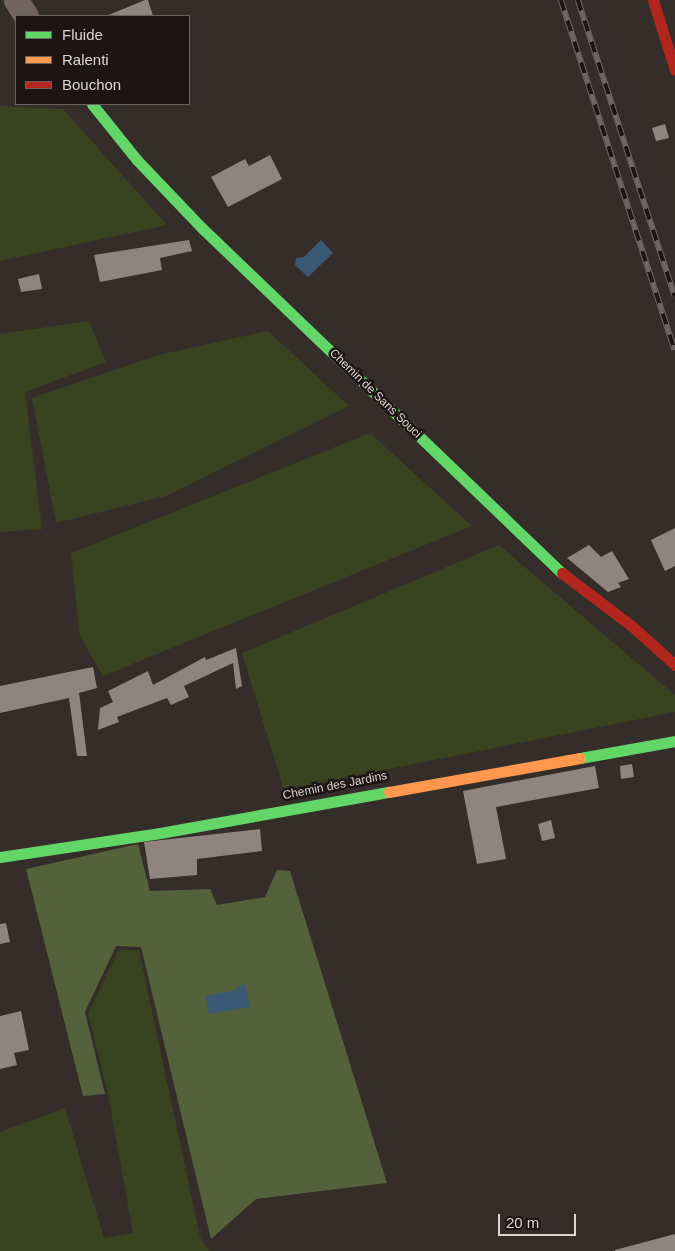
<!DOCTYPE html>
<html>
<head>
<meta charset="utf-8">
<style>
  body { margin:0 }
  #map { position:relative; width:675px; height:1251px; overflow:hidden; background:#342d2a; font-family:Arial,sans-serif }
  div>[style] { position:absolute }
  .green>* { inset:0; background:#394320 }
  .forest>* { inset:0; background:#55613b }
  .water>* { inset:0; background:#395975 }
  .building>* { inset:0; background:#90847e }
  .street>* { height:25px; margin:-12.5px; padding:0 12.5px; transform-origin:12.5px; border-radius:12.5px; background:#716463 }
  .fast>* { height:11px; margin:-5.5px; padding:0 5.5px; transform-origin:5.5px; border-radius:5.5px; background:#63d668 }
  .slow>* { height:11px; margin:-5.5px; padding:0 5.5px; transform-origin:5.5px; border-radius:5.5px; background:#ff974d }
  .jam>* { height:11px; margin:-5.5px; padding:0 5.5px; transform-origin:5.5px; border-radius:5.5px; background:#b3261e }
  .rail>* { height:5.5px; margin-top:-2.75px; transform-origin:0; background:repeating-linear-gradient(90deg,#1b1513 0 11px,#706665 0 22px); box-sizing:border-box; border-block:1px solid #706665 }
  span { translate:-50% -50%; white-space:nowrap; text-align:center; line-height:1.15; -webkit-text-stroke:5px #1b1513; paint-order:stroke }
  .street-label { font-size:12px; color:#ded5d2 }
  .legend { position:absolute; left:15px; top:15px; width:175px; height:90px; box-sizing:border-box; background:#1b1513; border:1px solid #69625f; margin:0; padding:6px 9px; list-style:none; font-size:15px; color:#ded5d2 }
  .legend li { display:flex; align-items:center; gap:10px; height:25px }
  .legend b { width:25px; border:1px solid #69625f }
  .scale { position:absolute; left:498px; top:1214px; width:78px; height:22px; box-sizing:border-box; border:2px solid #ded5d2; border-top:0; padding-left:6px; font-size:15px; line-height:18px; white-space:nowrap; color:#ded5d2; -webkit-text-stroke:4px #1b1513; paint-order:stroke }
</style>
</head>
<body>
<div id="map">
  <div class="green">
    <i style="clip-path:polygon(0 106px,63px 109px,167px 225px,0 261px)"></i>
    <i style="clip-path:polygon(89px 321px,106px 362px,25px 392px,42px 529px,0 532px,0 334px)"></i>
    <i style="clip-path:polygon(268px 331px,349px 406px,166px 496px,56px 523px,32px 398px,158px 355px)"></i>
    <i style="clip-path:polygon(370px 433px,472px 526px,103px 676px,80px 636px,71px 553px)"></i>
    <i style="clip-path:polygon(499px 545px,675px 695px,675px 712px,284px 790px,242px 653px)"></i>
    <i style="clip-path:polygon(119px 950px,139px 950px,200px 1237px,209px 1251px,0 1251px,0 1132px,65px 1108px,104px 1238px,133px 1233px,108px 1094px,88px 1013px)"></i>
  </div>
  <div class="forest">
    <i style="clip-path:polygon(138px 844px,150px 891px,210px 889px,217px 905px,265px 897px,277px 870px,290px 871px,387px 1183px,256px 1199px,211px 1239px,141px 947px,116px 946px,85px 1012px,105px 1094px,83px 1096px,26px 869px)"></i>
  </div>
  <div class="water">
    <i style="clip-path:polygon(321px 240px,333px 253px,308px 277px,295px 265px,296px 258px,304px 257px)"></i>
    <i style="clip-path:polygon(245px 984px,250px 1007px,209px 1014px,206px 996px,236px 990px,238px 986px)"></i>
  </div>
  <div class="building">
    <i style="clip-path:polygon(148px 0,153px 16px,106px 16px,145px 0)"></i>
    <i style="clip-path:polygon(665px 124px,669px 138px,656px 141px,652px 128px)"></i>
    <i style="clip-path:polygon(270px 155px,282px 179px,228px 207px,211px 177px,245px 159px,249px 166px)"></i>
    <i style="clip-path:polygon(189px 240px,192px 251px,160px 258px,162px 270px,100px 282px,94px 255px)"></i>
    <i style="clip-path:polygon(39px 274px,42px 289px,21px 292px,18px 279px)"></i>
    <i style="clip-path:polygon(675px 528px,675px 566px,665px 571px,651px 540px)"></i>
    <i style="clip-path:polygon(589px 545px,601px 557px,612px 551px,629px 579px,618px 583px,621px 587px,608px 592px,567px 558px)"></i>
    <i style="clip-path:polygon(236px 648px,242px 686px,236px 689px,233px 663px,184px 686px,189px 697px,171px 705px,167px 698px,117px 717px,119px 722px,98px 730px,100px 708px,113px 702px,108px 691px,148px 671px,153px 685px,205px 657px,206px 660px)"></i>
    <i style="clip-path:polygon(93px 667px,97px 688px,79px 693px,87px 756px,77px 756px,69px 698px,0 713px,0 686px)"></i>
    <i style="clip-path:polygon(632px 764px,634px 777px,621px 779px,620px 766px)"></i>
    <i style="clip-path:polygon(595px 766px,599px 788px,496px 807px,506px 859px,477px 864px,463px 791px)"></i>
    <i style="clip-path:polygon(551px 820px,555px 838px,542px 841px,538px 824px)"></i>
    <i style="clip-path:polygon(260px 829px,262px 851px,197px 859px,197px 875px,150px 879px,144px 842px)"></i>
    <i style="clip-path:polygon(6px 923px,10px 942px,0 944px,0 924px)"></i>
    <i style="clip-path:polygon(21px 1011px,29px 1050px,14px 1053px,17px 1065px,0 1069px,0 1016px)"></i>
    <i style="clip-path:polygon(675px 1234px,675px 1251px,615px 1251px,615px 1250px)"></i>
  </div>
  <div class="street">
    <i style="left:16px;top:0;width:19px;rotate:58deg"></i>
  </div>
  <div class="fast">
    <i style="left:92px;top:104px;width:72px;rotate:51.2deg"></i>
    <i style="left:137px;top:160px;width:95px;rotate:46.3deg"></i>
    <i style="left:203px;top:229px;width:497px;rotate:43.8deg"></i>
    <i style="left:580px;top:758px;width:97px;rotate:-10.1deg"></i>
    <i style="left:0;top:857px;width:162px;rotate:-8.5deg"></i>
    <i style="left:160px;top:833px;width:233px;rotate:-10.2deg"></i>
  </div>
  <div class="slow">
    <i style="left:389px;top:792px;width:194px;rotate:-10.1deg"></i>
  </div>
  <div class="jam">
    <i style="left:653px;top:0;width:73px;rotate:72.6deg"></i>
    <i style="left:562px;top:573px;width:89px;rotate:37.3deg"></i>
    <i style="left:633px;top:627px;width:57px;rotate:42.1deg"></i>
  </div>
  <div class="rail">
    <i style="left:561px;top:0;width:368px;rotate:72deg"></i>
    <i style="left:578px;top:0;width:312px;rotate:71.9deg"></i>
  </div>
  <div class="street-label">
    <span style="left:375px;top:394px;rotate:44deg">Chemin de Sans Souci</span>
    <span style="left:335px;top:786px;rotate:-11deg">Chemin des Jardins</span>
  </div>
  <ul class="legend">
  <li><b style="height:6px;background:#63d668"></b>Fluide</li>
  <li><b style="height:6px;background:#ff974d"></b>Ralenti</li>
  <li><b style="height:6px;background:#b3261e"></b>Bouchon</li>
  </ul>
  <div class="scale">20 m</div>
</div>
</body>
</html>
